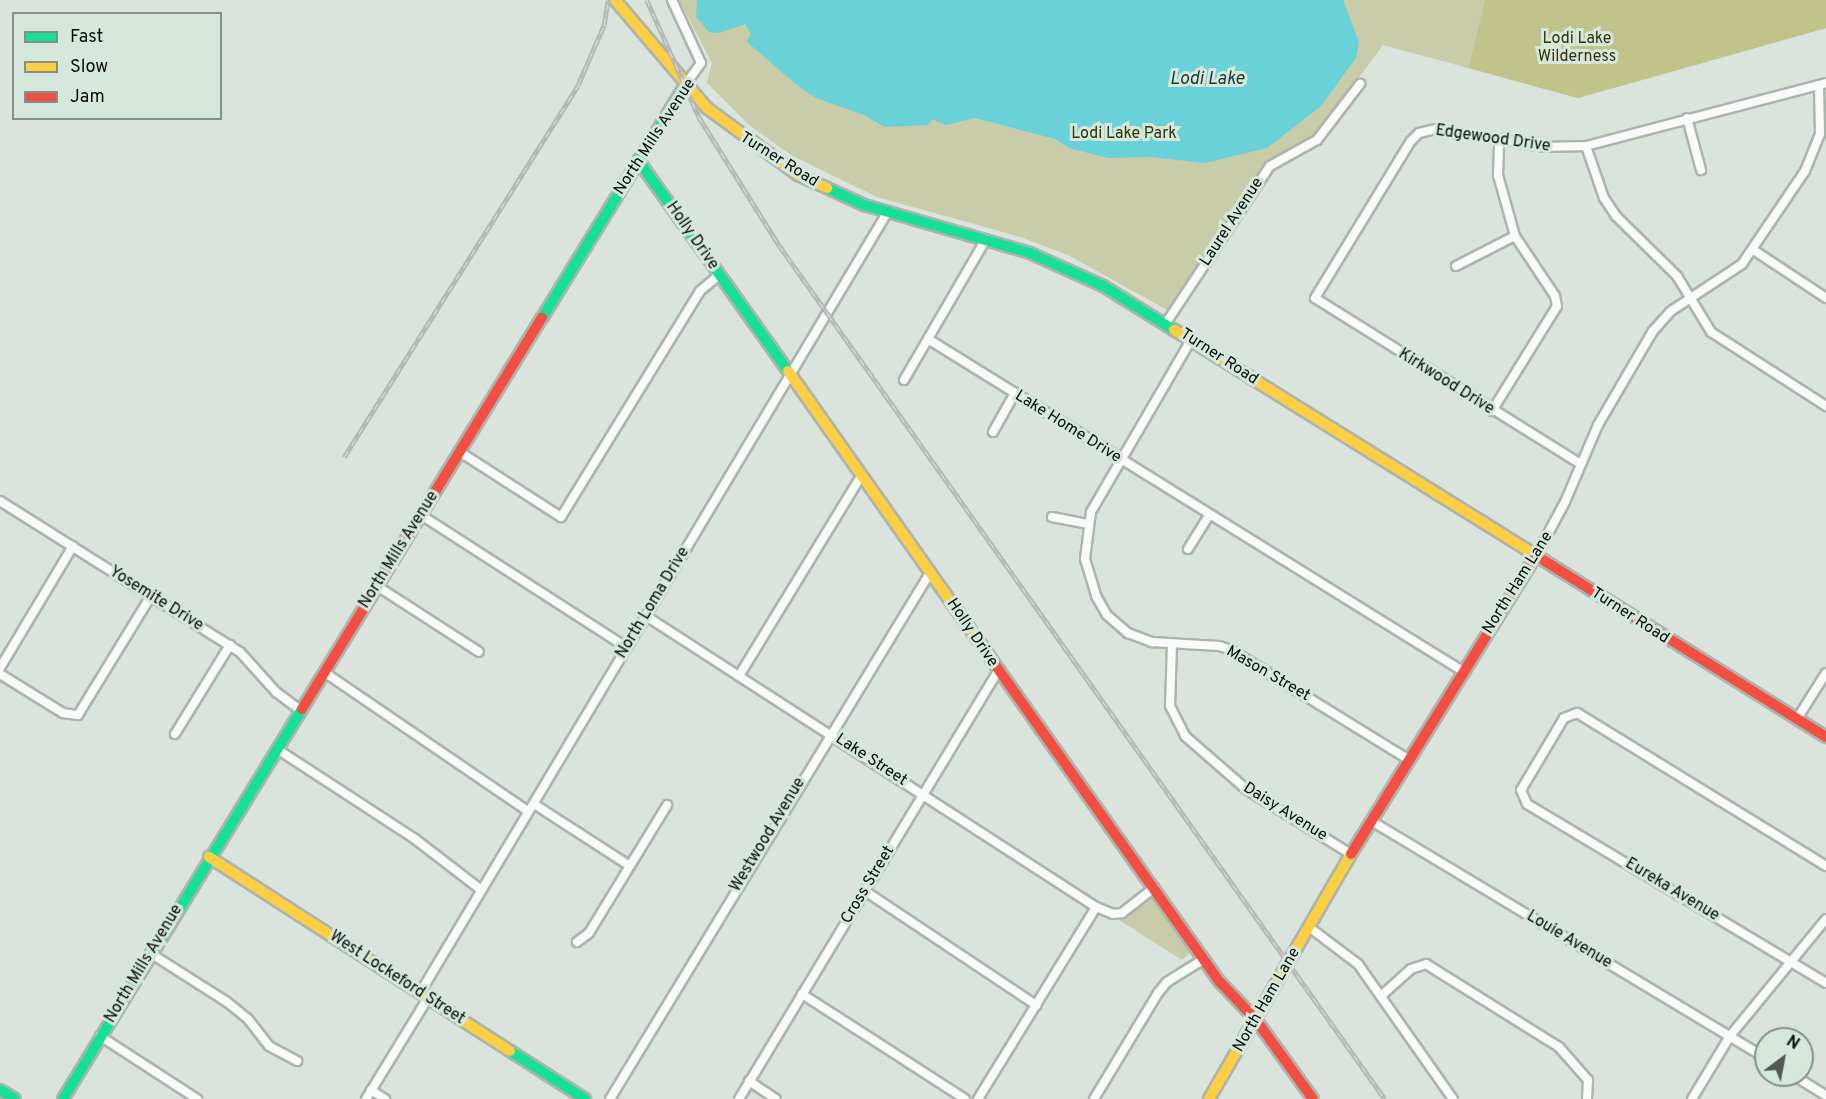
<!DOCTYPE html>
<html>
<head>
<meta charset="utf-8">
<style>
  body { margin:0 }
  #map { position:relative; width:1826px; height:1099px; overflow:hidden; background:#dae3dc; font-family:Overpass,sans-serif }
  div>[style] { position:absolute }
  .green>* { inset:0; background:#c8cca8 }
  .forest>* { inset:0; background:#c0c38a }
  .water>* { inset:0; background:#69d2d8 }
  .roads { filter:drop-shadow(2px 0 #adb4ae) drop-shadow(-2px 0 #adb4ae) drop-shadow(0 2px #adb4ae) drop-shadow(0 -2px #adb4ae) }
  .street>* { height:8px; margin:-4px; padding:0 4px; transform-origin:4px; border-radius:4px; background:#f9fbfa }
  .fast>* { height:10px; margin:-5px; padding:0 5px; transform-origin:5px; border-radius:5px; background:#16e098 }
  .slow>* { height:10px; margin:-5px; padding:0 5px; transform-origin:5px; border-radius:5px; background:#ffcf43 }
  .jam>* { height:10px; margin:-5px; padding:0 5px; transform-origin:5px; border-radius:5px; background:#f24e42 }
  .rail>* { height:4.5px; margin-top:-2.25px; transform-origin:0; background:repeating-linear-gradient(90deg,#d6e7db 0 7px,#b5b8b6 0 14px); box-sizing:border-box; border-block:2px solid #b5b8b6 }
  span { translate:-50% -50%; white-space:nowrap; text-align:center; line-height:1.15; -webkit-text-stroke:6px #d6e7db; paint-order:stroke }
  .park-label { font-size:16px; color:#333107 }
  .street-label { font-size:16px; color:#080d0a }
  .water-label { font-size:18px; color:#1c3436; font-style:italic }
  .legend { position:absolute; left:12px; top:12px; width:210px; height:108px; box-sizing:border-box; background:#d6e7db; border:2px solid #849087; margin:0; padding:8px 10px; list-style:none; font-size:18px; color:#080d0a }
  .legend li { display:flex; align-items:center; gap:12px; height:30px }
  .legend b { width:30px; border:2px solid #849087 }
  .north { position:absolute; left:1754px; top:1027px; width:60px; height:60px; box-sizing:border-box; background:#d6e7db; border:2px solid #849087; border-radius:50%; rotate:32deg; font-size:16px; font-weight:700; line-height:24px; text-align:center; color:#080d0a }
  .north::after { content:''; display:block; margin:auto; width:21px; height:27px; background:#525854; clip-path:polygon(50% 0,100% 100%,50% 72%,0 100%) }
</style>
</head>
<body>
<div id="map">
  <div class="green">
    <i style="clip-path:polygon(679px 0,1826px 0,1826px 28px,1578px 98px,1383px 45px,1315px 137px,1261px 169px,1167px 310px,1070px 256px,1021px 237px,877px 197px,791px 155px,749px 125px,707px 83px,712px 63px)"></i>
    <i style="clip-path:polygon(1150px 897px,1190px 953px,1182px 960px,1119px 920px)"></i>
  </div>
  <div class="forest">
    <i style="clip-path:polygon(1485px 0,1826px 0,1826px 28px,1578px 98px,1469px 68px)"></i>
  </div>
  <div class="water">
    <i style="clip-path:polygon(697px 0,1343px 0,1359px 42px,1356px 58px,1321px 106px,1267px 148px,1205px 163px,1151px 157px,1108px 158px,1069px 148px,1055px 139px,975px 118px,946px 125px,932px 119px,928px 125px,885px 127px,864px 115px,816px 98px,798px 86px,747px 42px,751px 34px,745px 24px,719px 33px,709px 32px,696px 17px)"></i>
  </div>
  <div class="roads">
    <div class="street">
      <i style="left:672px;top:0;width:69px;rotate:65.3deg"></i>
      <i style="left:701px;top:63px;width:26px;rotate:126deg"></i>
      <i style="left:1687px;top:118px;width:54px;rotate:74.9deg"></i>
      <i style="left:1586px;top:146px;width:55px;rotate:70.9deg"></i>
      <i style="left:1604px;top:198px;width:22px;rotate:56deg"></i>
      <i style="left:1616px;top:216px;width:86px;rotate:44.5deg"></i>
      <i style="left:1677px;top:276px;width:66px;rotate:58.7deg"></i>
      <i style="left:1711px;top:332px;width:137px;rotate:32.8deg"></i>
      <i style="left:1755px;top:251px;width:85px;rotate:33.5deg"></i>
      <i style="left:1456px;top:266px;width:66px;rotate:-27deg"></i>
      <i style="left:1166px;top:323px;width:188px;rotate:-56.5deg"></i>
      <i style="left:1270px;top:166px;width:54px;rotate:-29deg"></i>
      <i style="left:1317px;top:140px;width:71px;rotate:-52.5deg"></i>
      <i style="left:928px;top:339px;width:631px;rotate:31.85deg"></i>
      <i style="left:1191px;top:340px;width:199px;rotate:120.2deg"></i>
      <i style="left:1091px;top:512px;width:47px;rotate:97.3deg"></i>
      <i style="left:1085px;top:559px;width:39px;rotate:73deg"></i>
      <i style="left:1096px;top:596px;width:22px;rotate:60deg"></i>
      <i style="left:1107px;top:615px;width:28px;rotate:41deg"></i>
      <i style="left:1128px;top:633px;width:26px;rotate:21deg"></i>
      <i style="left:1152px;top:642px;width:67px;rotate:3.4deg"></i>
      <i style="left:1219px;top:646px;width:13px;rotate:18deg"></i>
      <i style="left:1231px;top:650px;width:209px;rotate:31.7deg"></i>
      <i style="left:904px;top:380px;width:163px;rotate:-59.8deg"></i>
      <i style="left:1492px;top:411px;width:123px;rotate:-58.2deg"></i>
      <i style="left:1557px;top:306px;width:10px;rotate:-101deg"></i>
      <i style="left:1555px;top:296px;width:72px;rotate:-123.7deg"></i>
      <i style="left:1515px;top:236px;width:63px;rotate:-105.6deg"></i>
      <i style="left:1498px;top:175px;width:34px;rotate:-88deg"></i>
      <i style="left:993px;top:432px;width:45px;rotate:-60.6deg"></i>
      <i style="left:460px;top:452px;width:120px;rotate:32.8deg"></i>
      <i style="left:561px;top:517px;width:265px;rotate:-58.4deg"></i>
      <i style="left:700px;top:291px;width:25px;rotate:-40deg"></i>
      <i style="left:1579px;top:463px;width:311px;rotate:-148deg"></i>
      <i style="left:1315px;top:298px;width:184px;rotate:-58.6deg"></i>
      <i style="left:1411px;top:141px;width:11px;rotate:-45deg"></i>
      <i style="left:1419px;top:133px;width:18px;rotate:-13deg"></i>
      <i style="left:1437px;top:129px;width:108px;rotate:9.6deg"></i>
      <i style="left:1543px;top:147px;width:43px;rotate:-1.3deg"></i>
      <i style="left:1586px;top:146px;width:248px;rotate:-14.7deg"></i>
      <i style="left:0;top:501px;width:284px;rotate:32.2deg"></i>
      <i style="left:240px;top:652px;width:54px;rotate:48deg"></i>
      <i style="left:276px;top:692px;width:30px;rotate:37deg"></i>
      <i style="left:421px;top:515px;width:244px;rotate:32.8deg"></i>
      <i style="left:1052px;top:517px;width:36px;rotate:11deg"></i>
      <i style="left:1188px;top:549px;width:40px;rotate:-58deg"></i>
      <i style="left:1536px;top:556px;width:61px;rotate:-61.8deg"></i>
      <i style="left:1565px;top:502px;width:84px;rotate:-66.8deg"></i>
      <i style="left:1598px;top:425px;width:109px;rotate:-59.7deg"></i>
      <i style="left:1653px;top:331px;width:27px;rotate:-48deg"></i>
      <i style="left:1671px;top:311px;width:85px;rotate:-33.5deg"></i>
      <i style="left:1742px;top:264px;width:112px;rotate:-55.9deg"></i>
      <i style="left:1805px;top:171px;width:40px;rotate:-68deg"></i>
      <i style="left:1820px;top:134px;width:49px;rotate:-91.2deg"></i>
      <i style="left:377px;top:586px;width:121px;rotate:32.9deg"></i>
      <i style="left:646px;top:616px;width:536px;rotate:32.89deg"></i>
      <i style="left:1096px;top:907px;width:18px;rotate:22deg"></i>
      <i style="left:1113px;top:914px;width:9px;rotate:-6deg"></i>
      <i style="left:1122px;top:913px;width:41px;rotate:-38deg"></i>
      <i style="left:1172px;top:644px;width:62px;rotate:91.8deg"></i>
      <i style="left:1170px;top:706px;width:34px;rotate:63deg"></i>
      <i style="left:1185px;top:736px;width:81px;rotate:41deg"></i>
      <i style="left:1246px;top:789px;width:123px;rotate:31.8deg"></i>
      <i style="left:0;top:668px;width:142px;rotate:-59.1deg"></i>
      <i style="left:324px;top:672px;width:247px;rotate:34.3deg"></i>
      <i style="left:0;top:674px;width:74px;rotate:31.8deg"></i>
      <i style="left:63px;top:713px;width:15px;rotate:8deg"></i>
      <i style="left:78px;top:715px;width:140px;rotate:-58.5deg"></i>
      <i style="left:739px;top:676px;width:234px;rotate:-58.6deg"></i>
      <i style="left:1797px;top:719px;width:54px;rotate:-57.8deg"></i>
      <i style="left:175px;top:734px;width:105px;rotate:-58.3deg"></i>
      <i style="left:277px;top:749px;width:165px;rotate:33.1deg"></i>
      <i style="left:415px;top:839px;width:82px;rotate:37.6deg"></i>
      <i style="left:534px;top:804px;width:114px;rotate:32.9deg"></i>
      <i style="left:1373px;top:822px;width:458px;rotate:31deg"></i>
      <i style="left:1826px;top:866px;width:292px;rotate:-148.4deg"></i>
      <i style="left:1577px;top:713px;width:14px;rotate:159deg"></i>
      <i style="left:1564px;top:718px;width:84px;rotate:120.8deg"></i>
      <i style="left:1521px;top:790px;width:15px;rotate:67deg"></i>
      <i style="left:1527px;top:804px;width:348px;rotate:30.9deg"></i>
      <i style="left:865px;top:891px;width:206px;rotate:33.7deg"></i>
      <i style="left:1309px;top:927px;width:61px;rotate:37.1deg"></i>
      <i style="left:1358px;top:964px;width:165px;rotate:54.9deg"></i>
      <i style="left:577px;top:942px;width:15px;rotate:-37deg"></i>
      <i style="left:589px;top:933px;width:150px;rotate:-58.6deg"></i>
      <i style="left:150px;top:953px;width:91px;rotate:32.5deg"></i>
      <i style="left:227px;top:1002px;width:27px;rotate:39deg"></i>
      <i style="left:248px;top:1019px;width:34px;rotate:52deg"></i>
      <i style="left:269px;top:1046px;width:32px;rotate:28deg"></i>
      <i style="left:420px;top:993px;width:909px;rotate:-59.09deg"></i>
      <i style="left:802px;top:994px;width:194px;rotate:32.8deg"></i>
      <i style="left:1381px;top:996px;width:40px;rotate:-42deg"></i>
      <i style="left:1411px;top:969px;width:16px;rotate:-18deg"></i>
      <i style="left:1426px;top:964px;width:157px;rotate:32deg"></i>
      <i style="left:1559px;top:1047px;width:44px;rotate:48.7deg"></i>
      <i style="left:1588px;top:1080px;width:19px;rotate:93deg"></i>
      <i style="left:100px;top:1036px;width:116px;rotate:33deg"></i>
      <i style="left:1793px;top:1075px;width:39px;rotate:32deg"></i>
      <i style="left:749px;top:1081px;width:32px;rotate:34deg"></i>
      <i style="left:371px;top:1090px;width:17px;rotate:33deg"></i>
      <i style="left:366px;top:1099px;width:119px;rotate:-58.5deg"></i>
      <i style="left:610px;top:1099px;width:616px;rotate:-58.69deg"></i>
      <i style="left:739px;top:1099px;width:500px;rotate:-58.82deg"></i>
      <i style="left:978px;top:1099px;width:225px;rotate:-58.4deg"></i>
      <i style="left:1094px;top:1099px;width:124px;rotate:-58.9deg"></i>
      <i style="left:1158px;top:993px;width:14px;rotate:-51deg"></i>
      <i style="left:1167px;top:982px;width:44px;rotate:-31.9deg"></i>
      <i style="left:1692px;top:1099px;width:74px;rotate:-58.9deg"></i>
      <i style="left:1730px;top:1036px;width:151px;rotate:-50.6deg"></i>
    </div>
    <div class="fast">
      <i style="left:638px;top:160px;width:259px;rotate:54.6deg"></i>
      <i style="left:827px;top:188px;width:41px;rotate:24.7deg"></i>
      <i style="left:864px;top:205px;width:173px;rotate:16.1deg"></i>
      <i style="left:1030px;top:253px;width:80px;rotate:24.3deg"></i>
      <i style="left:1103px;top:286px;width:84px;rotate:31.8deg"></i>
      <i style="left:542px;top:318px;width:275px;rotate:-58.4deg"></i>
      <i style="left:510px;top:1051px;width:89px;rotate:32.6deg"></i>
      <i style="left:0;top:1090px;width:17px;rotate:31deg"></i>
      <i style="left:63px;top:1099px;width:457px;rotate:-58.5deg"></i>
    </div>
    <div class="slow">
      <i style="left:615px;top:0;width:142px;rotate:49.6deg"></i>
      <i style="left:707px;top:108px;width:113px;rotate:36.4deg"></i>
      <i style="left:798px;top:175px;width:32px;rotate:24deg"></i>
      <i style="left:1174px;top:330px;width:435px;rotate:31.9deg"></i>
      <i style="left:788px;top:371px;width:352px;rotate:54.8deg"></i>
      <i style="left:209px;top:857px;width:358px;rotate:32.8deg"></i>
      <i style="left:1209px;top:1099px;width:283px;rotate:-59.9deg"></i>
    </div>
    <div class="jam">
      <i style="left:1543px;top:560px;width:334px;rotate:32deg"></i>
      <i style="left:991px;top:659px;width:396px;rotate:54.7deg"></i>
      <i style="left:1220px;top:982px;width:52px;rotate:46.5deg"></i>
      <i style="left:1256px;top:1020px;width:97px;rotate:54.2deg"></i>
      <i style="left:302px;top:709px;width:459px;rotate:-58.5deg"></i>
      <i style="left:1351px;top:854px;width:351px;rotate:-58.2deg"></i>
    </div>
  </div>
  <div class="rail">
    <i style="left:647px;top:0;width:128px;rotate:66deg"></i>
    <i style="left:699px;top:117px;width:151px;rotate:58deg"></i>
    <i style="left:779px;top:245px;width:1047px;rotate:54.64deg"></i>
    <i style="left:344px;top:457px;width:439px;rotate:-57.8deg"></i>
    <i style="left:578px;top:85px;width:65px;rotate:-66.6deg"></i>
    <i style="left:604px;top:25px;width:25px;rotate:-81deg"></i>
  </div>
  <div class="park-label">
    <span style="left:1577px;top:48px">Lodi Lake<br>Wilderness</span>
    <span style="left:1124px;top:134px">Lodi Lake Park</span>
  </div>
  <div class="street-label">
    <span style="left:655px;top:137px;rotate:-57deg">North Mills Avenue</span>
    <span style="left:1493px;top:139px;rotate:8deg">Edgewood Drive</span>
    <span style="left:779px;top:160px;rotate:32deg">Turner Road</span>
    <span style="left:1232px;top:222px;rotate:-57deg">Laurel Avenue</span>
    <span style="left:692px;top:236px;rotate:55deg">Holly Drive</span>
    <span style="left:1219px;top:357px;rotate:33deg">Turner Road</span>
    <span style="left:1446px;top:382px;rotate:32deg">Kirkwood Drive</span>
    <span style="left:1068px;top:427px;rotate:32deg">Lake Home Drive</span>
    <span style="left:399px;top:550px;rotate:-58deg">North Mills Avenue</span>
    <span style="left:1518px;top:583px;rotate:-58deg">North Ham Lane</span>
    <span style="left:156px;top:599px;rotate:32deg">Yosemite Drive</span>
    <span style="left:653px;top:603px;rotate:-59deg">North Loma Drive</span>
    <span style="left:1630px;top:616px;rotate:33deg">Turner Road</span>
    <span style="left:972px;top:633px;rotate:56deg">Holly Drive</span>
    <span style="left:1268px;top:674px;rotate:30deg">Mason Street</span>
    <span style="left:871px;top:760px;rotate:33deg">Lake Street</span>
    <span style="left:1285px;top:812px;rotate:32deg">Daisy Avenue</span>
    <span style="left:768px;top:835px;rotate:-59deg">Westwood Avenue</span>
    <span style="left:868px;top:885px;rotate:-59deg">Cross Street</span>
    <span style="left:1672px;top:890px;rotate:31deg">Eureka Avenue</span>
    <span style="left:1569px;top:940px;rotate:31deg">Louie Avenue</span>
    <span style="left:144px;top:964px;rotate:-59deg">North Mills Avenue</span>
    <span style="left:397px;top:978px;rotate:33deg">West Lockeford Street</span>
    <span style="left:1267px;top:1000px;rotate:-60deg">North Ham Lane</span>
  </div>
  <div class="water-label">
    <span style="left:1207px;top:80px">Lodi Lake</span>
  </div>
  <ul class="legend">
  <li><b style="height:8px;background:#16e098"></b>Fast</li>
  <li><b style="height:8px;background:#ffcf43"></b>Slow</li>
  <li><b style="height:8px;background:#f24e42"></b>Jam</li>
  </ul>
  <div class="north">N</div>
</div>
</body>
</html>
